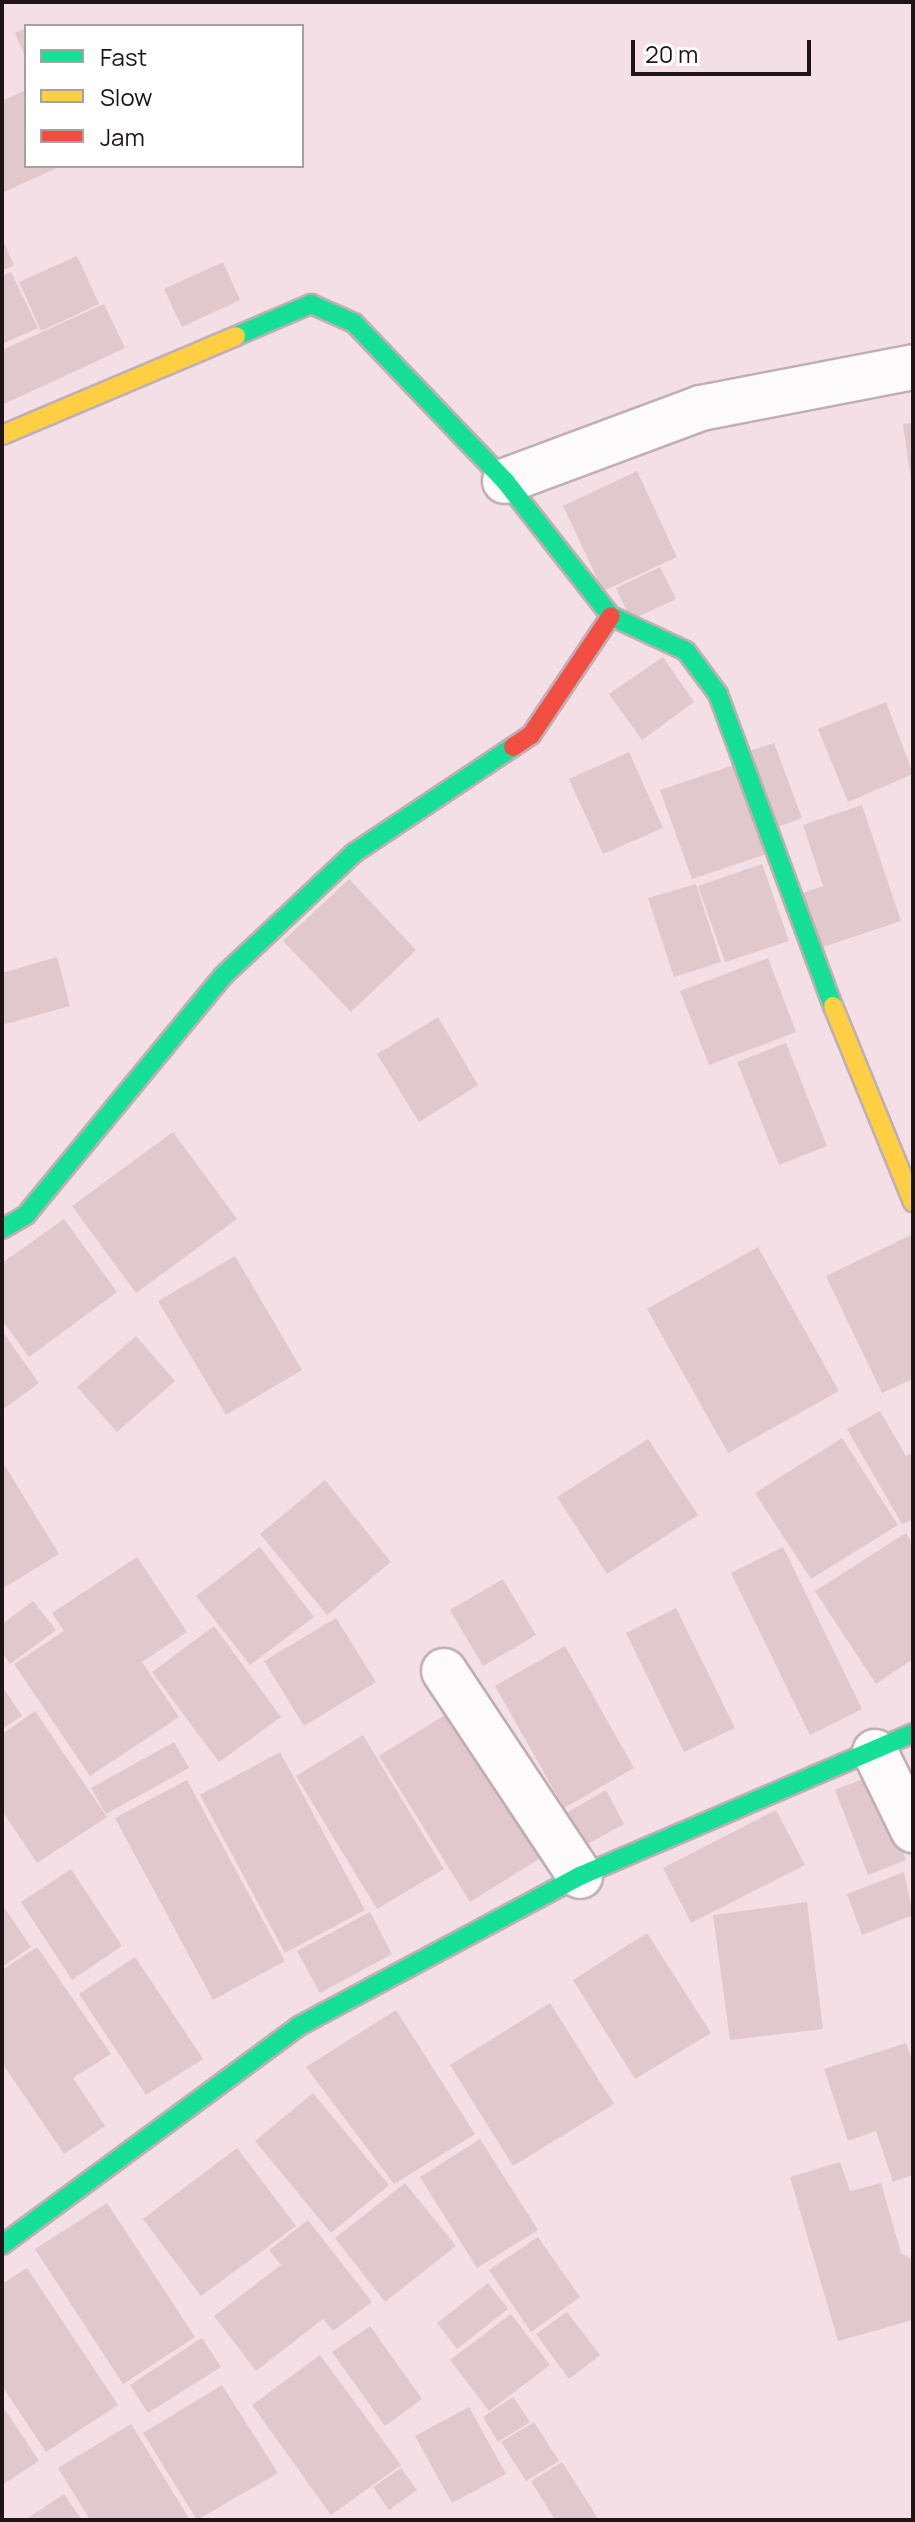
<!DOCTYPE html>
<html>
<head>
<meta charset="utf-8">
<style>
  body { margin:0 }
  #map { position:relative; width:915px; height:2522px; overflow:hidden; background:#f4dfe7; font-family:Manrope,sans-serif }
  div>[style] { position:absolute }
  .building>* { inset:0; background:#e0c8cd }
  .roads { filter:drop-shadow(2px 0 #bfafb5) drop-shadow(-2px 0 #bfafb5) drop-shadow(0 2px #bfafb5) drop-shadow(0 -2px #bfafb5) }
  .street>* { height:44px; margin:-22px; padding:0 22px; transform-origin:22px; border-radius:22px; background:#fdfafb }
  .fast>* { height:18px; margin:-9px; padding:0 9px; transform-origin:9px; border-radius:9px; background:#16e098 }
  .slow>* { height:18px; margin:-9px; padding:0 9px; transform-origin:9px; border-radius:9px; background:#ffcf43 }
  .jam>* { height:18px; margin:-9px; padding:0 9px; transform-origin:9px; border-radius:9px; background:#f24e42 }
  span { translate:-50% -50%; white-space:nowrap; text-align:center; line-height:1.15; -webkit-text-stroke:6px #fff; paint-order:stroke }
  .frame { position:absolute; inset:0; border:4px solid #211419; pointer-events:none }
  .legend { position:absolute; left:24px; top:24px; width:280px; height:144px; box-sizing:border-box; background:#fff; border:2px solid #a6a1a3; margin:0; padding:10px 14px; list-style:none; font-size:24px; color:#211419 }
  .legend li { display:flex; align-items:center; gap:16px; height:40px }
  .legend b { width:40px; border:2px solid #a6a1a3 }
  .scale { position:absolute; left:631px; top:40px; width:180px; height:36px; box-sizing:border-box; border:4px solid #211419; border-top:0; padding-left:10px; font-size:24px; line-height:28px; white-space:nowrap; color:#211419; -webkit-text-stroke:6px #fff; paint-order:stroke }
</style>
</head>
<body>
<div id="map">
  <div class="building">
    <i style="clip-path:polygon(26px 28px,26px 59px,15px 33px)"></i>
    <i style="clip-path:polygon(26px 90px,26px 166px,61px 166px,2px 193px,2px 101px)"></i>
    <i style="clip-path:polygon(2px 238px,14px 265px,2px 271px)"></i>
    <i style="clip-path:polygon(77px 256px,99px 304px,41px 331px,19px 282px)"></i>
    <i style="clip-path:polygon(223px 262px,240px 300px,182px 327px,164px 289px)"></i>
    <i style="clip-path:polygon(11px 272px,38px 328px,2px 344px,2px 276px)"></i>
    <i style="clip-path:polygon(104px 304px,125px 348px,2px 405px,2px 350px)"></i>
    <i style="clip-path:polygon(913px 423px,913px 480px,911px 480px,903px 424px)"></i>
    <i style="clip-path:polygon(637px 471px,677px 557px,603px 591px,563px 506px)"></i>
    <i style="clip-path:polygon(660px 567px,676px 599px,631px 620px,616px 588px)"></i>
    <i style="clip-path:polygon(663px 657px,694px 702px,642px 740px,609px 694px)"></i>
    <i style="clip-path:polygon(886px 702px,913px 774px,848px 802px,818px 729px)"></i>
    <i style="clip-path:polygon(774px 743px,802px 818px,775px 828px,747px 752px)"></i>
    <i style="clip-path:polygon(629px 752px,663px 828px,603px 854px,569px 779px)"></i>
    <i style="clip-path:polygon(734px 765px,766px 854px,692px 879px,660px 790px)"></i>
    <i style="clip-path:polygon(862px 805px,901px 921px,820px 948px,802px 893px,823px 886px,803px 825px)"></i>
    <i style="clip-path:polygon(762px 864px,789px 941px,725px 962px,698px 886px)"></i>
    <i style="clip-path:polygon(349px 879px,416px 950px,351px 1012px,283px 941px)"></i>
    <i style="clip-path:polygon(696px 884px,721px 962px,674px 977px,648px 898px)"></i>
    <i style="clip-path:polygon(57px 957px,70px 1006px,2px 1025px,2px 973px)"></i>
    <i style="clip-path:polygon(768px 958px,796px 1032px,709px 1065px,680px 991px)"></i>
    <i style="clip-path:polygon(438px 1017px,478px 1085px,419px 1122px,377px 1054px)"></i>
    <i style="clip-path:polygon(786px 1043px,827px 1146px,779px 1165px,737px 1062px)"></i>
    <i style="clip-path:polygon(173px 1132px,237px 1219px,136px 1293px,72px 1206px)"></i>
    <i style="clip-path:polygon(64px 1219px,117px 1292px,29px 1357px,2px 1320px,2px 1263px)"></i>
    <i style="clip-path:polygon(913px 1234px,913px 1379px,882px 1393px,826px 1276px)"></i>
    <i style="clip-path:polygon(758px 1247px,839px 1391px,728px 1453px,647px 1309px)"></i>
    <i style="clip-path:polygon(235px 1256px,302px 1370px,226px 1415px,158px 1301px)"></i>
    <i style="clip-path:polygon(2px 1331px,39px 1383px,2px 1410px)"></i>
    <i style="clip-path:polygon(136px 1336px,175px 1381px,117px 1432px,77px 1387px)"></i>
    <i style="clip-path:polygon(880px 1411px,906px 1456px,913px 1452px,913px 1520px,902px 1524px,847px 1429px)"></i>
    <i style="clip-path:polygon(842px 1438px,898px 1525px,811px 1579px,755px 1493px)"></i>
    <i style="clip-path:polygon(648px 1439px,698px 1515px,607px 1574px,557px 1497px)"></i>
    <i style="clip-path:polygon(5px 1466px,59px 1554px,2px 1589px,2px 1468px)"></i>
    <i style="clip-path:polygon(325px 1480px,391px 1562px,327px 1615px,260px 1534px)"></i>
    <i style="clip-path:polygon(906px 1533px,913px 1544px,913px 1659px,876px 1684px,815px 1591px)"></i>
    <i style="clip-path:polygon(260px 1547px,314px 1617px,250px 1665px,196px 1596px)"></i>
    <i style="clip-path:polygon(783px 1547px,862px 1709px,810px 1735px,731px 1573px)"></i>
    <i style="clip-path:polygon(137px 1557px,187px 1632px,142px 1662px,179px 1717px,90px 1776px,14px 1664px,64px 1631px,52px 1613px)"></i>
    <i style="clip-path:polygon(503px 1579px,536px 1635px,483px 1666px,450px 1610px)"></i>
    <i style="clip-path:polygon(33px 1601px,56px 1630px,10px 1664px,2px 1652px,2px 1624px)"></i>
    <i style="clip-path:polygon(676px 1608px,735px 1728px,684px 1752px,626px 1633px)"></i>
    <i style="clip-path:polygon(336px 1618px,376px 1682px,304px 1726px,264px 1661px)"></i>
    <i style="clip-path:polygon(214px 1626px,281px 1717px,219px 1762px,152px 1672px)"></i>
    <i style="clip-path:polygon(565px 1646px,634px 1768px,564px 1808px,495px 1686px)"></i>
    <i style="clip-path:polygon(2px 1686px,22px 1716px,2px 1729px)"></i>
    <i style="clip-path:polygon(456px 1708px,547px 1854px,470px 1902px,379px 1756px)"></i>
    <i style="clip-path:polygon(35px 1711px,107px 1817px,37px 1863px,2px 1811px,2px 1734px)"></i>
    <i style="clip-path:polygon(363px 1735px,444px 1869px,377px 1909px,296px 1776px)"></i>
    <i style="clip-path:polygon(174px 1742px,189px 1768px,106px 1814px,91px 1788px)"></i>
    <i style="clip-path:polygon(280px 1752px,365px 1910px,285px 1953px,200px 1795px)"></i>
    <i style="clip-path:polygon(873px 1775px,906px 1860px,868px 1875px,835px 1790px)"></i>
    <i style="clip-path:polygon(187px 1780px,285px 1961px,213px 2000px,115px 1818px)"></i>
    <i style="clip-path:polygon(606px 1790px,624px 1824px,582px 1847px,563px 1815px)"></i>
    <i style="clip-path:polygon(776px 1810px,805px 1865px,691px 1923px,663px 1868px)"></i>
    <i style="clip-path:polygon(71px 1869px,122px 1946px,72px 1980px,21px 1902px)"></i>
    <i style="clip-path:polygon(904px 1872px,913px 1915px,862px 1935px,847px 1894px)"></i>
    <i style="clip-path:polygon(807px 1902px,823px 2029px,730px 2040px,713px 1915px)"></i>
    <i style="clip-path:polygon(2px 1904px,31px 1947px,2px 1967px)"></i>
    <i style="clip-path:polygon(370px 1912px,392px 1954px,320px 1993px,297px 1951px)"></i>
    <i style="clip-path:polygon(647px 1933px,711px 2033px,635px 2079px,573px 1980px)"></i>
    <i style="clip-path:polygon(37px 1947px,111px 2054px,73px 2078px,105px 2126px,64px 2154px,2px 2063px,2px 1970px)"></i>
    <i style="clip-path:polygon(135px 1957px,203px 2059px,146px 2095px,79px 1994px)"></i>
    <i style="clip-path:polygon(550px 2003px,614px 2104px,513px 2166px,450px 2065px)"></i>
    <i style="clip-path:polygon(396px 2010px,475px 2134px,394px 2184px,306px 2067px)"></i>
    <i style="clip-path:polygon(906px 2043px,913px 2063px,913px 2175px,893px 2182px,876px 2131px,848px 2141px,824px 2069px)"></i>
    <i style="clip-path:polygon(313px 2093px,389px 2185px,331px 2233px,255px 2141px)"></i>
    <i style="clip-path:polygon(480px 2139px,538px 2230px,477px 2268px,420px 2177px)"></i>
    <i style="clip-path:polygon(237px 2148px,296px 2226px,201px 2296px,143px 2219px)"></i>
    <i style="clip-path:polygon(840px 2162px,850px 2191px,881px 2183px,901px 2253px,913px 2260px,913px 2320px,838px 2341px,790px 2177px)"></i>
    <i style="clip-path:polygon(405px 2183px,456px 2246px,385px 2302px,335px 2238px)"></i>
    <i style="clip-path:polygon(107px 2203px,195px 2337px,123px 2384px,35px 2249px)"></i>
    <i style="clip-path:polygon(308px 2220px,372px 2302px,333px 2331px,323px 2319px,256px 2371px,214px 2316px,281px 2265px,269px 2250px)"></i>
    <i style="clip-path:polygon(538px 2237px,580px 2297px,531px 2332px,489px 2270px)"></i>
    <i style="clip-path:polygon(27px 2268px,118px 2405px,46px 2452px,2px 2386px,2px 2284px)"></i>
    <i style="clip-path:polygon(488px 2283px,508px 2309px,457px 2349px,437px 2323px)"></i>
    <i style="clip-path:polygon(567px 2312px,600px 2355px,569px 2379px,536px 2334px)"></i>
    <i style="clip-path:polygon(511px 2314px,550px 2365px,489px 2411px,450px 2360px)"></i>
    <i style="clip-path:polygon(370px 2326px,422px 2399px,385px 2426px,332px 2352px)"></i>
    <i style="clip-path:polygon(202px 2338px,221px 2367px,148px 2413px,130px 2385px)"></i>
    <i style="clip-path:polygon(320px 2355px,401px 2465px,331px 2515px,252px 2405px)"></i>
    <i style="clip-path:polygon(222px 2385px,278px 2473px,197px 2520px,143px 2433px)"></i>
    <i style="clip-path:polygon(513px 2397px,530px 2422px,498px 2442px,483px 2417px)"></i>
    <i style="clip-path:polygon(2px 2405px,39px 2461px,2px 2485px)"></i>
    <i style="clip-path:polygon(469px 2407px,506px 2474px,452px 2503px,415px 2436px)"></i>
    <i style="clip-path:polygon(534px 2422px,559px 2461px,526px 2481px,501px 2442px)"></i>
    <i style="clip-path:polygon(131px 2424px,190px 2520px,90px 2520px,58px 2468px)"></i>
    <i style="clip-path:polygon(562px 2462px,599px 2520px,555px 2520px,531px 2481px)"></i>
    <i style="clip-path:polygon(401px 2468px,417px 2490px,389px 2510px,373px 2487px)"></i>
    <i style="clip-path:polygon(64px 2494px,82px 2520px,25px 2520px)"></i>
  </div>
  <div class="roads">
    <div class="street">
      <i style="left:505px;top:481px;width:209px;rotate:-20.4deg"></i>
      <i style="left:701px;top:408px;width:216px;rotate:-10.9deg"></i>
      <i style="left:444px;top:1671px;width:246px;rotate:56.4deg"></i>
      <i style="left:875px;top:1752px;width:87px;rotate:64deg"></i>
    </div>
    <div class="fast">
      <i style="left:236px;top:336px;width:82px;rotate:-23.1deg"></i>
      <i style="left:311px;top:304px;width:47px;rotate:23.8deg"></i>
      <i style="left:354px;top:323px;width:219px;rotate:46.3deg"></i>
      <i style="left:505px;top:481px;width:172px;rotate:51.9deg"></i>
      <i style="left:611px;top:616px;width:83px;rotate:25deg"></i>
      <i style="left:686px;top:651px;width:54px;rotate:53.3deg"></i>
      <i style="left:718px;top:694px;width:333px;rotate:69.8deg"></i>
      <i style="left:2px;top:1229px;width:28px;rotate:-30deg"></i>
      <i style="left:26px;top:1215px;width:310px;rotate:-50.5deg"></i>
      <i style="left:223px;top:976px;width:180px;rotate:-43.2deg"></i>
      <i style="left:354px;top:853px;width:191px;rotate:-33.7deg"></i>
      <i style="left:2px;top:2245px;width:369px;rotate:-36.4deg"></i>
      <i style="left:299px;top:2026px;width:319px;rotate:-28.1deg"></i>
      <i style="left:580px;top:1876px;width:362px;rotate:-23.2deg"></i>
    </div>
    <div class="slow">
      <i style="left:2px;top:435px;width:254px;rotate:-22.9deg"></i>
      <i style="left:833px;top:1006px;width:212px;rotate:67.8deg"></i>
    </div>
    <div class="jam">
      <i style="left:513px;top:747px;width:22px;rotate:-34deg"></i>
      <i style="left:531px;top:735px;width:143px;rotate:-56.1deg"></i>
    </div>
  </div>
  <div class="frame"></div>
  <ul class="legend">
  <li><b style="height:10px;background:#16e098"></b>Fast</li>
  <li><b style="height:10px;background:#ffcf43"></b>Slow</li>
  <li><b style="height:10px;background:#f24e42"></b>Jam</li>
  </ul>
  <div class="scale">20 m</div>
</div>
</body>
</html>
